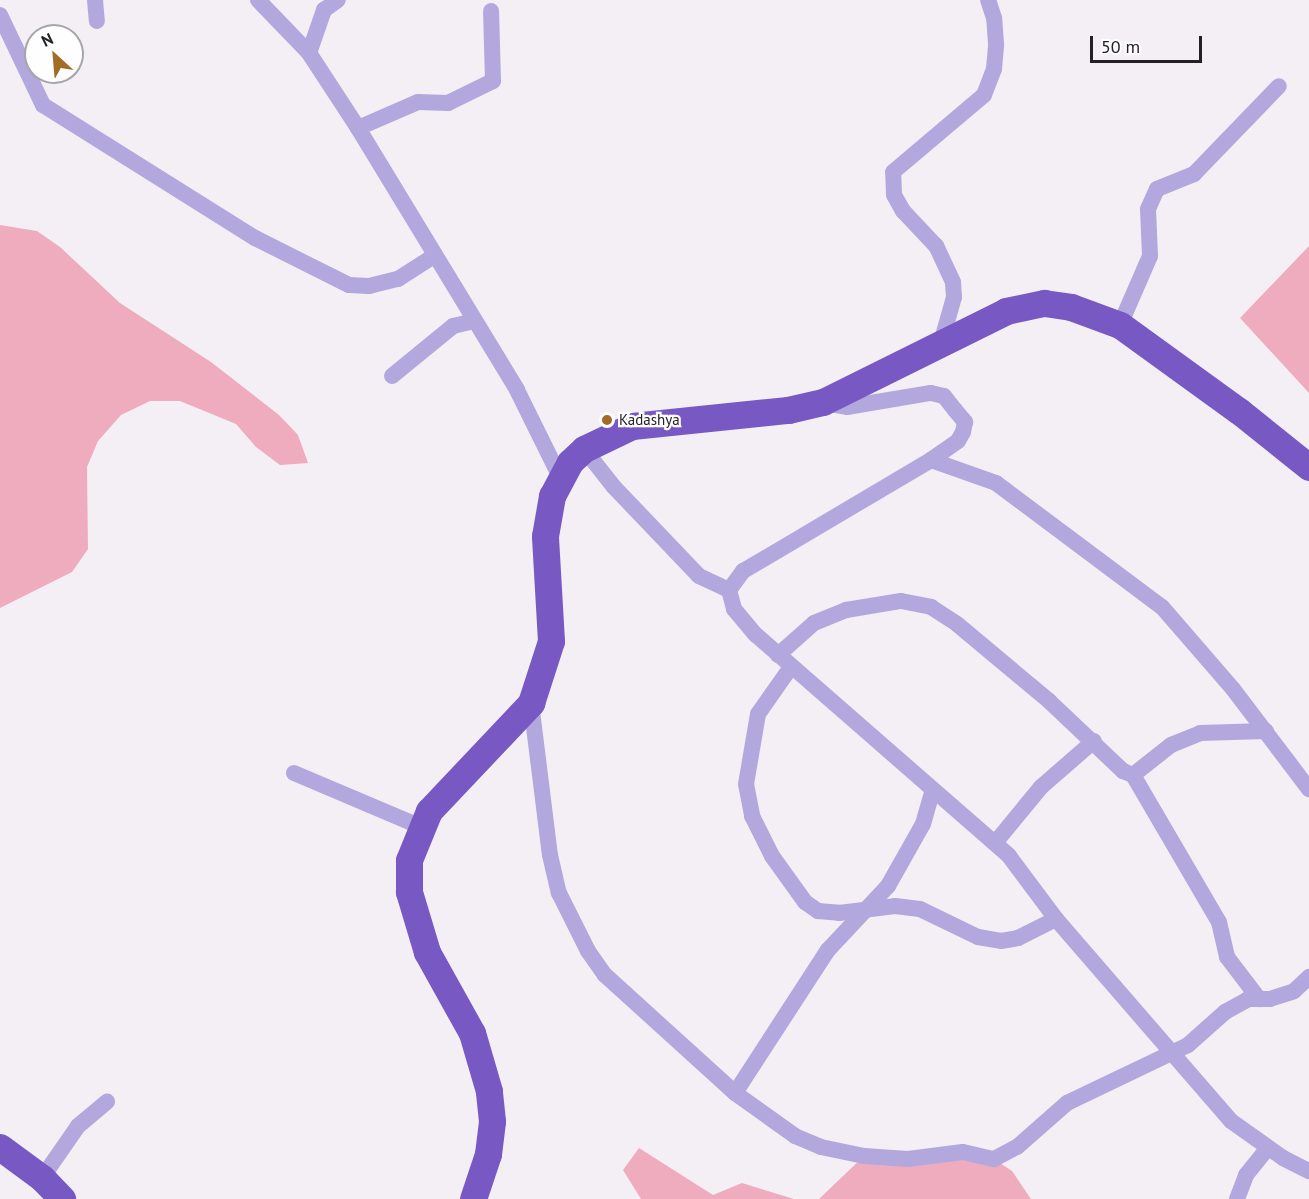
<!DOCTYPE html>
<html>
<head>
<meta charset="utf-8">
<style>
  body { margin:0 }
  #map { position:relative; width:1309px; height:1199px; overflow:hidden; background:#f3eff5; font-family:"PT Sans",sans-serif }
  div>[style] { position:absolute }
  .green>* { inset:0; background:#efacbe }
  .minor>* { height:16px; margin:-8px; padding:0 8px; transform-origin:8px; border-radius:8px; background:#b3a8de }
  .trunk>* { height:27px; margin:-13.5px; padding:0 13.5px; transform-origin:13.5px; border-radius:13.5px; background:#7859c4 }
  .dots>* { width:16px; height:16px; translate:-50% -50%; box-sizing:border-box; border:3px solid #fefdff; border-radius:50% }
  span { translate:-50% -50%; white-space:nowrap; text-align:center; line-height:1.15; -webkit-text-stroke:4.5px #fefdff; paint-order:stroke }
  .poi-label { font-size:15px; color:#232124 }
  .left { translate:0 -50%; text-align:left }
  .north { position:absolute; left:24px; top:24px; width:60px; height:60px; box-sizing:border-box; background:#fefdff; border:2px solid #a6a5a7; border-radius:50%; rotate:334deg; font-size:16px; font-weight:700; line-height:24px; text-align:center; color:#232124 }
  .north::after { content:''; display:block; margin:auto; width:21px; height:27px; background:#a26c27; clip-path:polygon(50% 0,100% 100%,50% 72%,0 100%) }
  .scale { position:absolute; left:1090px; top:36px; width:112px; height:27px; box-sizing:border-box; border:3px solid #232124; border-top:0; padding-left:8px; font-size:18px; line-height:21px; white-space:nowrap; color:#232124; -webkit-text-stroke:4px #fefdff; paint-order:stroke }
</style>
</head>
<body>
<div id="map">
  <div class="green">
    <i style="clip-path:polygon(0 225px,37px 231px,60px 247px,120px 303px,211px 362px,279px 415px,298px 435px,308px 463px,280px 465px,256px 447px,236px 424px,180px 401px,150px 401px,121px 415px,98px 441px,87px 467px,88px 549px,72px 572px,0 608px)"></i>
    <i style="clip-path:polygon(1309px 246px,1309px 393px,1240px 318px)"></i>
    <i style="clip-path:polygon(639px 1148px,713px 1195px,742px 1183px,794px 1199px,641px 1199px,623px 1170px)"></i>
    <i style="clip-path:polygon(864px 1156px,994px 1159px,1012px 1171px,1031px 1199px,819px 1199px)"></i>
  </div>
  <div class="minor">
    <i style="left:95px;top:0;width:21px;rotate:85deg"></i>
    <i style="left:258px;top:0;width:74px;rotate:46.1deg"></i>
    <i style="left:309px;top:53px;width:90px;rotate:56.8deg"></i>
    <i style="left:358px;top:128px;width:306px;rotate:58.7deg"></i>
    <i style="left:517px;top:390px;width:99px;rotate:63.7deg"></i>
    <i style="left:0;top:15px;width:100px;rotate:64.5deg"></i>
    <i style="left:43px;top:105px;width:250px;rotate:32.1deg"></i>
    <i style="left:255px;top:238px;width:105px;rotate:26.6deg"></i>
    <i style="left:349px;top:285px;width:20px;rotate:3deg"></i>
    <i style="left:369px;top:286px;width:30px;rotate:-14deg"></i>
    <i style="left:398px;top:279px;width:43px;rotate:-32.6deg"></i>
    <i style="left:309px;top:53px;width:46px;rotate:-70.8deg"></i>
    <i style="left:324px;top:10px;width:17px;rotate:-36deg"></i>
    <i style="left:358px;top:128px;width:65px;rotate:-23.4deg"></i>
    <i style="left:418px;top:102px;width:30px;rotate:2deg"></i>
    <i style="left:448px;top:103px;width:50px;rotate:-26.1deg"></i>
    <i style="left:493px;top:81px;width:70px;rotate:-91.6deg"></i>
    <i style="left:1120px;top:325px;width:75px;rotate:-66.5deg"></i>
    <i style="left:1150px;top:256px;width:47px;rotate:-92.4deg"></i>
    <i style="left:1148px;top:209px;width:22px;rotate:-66deg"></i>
    <i style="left:1157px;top:189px;width:40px;rotate:-22deg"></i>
    <i style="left:1194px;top:174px;width:122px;rotate:-46deg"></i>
    <i style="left:941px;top:343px;width:48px;rotate:-74.2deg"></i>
    <i style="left:954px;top:297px;width:15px;rotate:-94deg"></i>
    <i style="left:953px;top:282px;width:40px;rotate:-115deg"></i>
    <i style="left:936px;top:246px;width:48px;rotate:-133.3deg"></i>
    <i style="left:903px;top:211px;width:18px;rotate:-119deg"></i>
    <i style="left:894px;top:195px;width:23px;rotate:-92deg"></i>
    <i style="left:893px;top:172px;width:119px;rotate:-40.2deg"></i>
    <i style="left:984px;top:95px;width:28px;rotate:-69deg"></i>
    <i style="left:994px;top:69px;width:25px;rotate:-85deg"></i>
    <i style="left:996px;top:44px;width:26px;rotate:-94deg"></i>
    <i style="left:994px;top:18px;width:19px;rotate:-108deg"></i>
    <i style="left:392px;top:376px;width:79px;rotate:-39.3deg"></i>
    <i style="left:453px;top:326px;width:22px;rotate:-13deg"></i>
    <i style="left:824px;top:403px;width:23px;rotate:10deg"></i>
    <i style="left:847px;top:407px;width:85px;rotate:-9.5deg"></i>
    <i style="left:931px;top:393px;width:13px;rotate:13deg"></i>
    <i style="left:944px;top:396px;width:18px;rotate:52deg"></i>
    <i style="left:955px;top:410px;width:16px;rotate:50deg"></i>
    <i style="left:965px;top:422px;width:10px;rotate:101deg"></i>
    <i style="left:963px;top:432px;width:10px;rotate:119deg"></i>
    <i style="left:958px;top:441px;width:33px;rotate:145deg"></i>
    <i style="left:931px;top:460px;width:218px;rotate:149.4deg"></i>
    <i style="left:743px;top:571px;width:24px;rotate:126deg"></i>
    <i style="left:729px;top:590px;width:20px;rotate:75deg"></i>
    <i style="left:734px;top:609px;width:34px;rotate:50deg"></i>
    <i style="left:756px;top:635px;width:336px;rotate:41.1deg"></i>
    <i style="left:1009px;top:856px;width:79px;rotate:53.3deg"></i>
    <i style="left:1056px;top:919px;width:267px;rotate:49.1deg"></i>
    <i style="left:1231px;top:1121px;width:64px;rotate:35.4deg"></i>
    <i style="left:1283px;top:1158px;width:29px;rotate:27deg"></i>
    <i style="left:584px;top:449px;width:48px;rotate:51.7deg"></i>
    <i style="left:614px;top:487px;width:123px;rotate:46.3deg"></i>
    <i style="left:699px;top:576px;width:33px;rotate:25deg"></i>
    <i style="left:931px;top:460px;width:69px;rotate:19.5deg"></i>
    <i style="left:996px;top:483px;width:207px;rotate:36.8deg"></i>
    <i style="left:1162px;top:607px;width:108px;rotate:49.1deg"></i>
    <i style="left:1233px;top:689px;width:126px;rotate:52.8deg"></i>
    <i style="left:778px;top:655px;width:48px;rotate:-41.6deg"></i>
    <i style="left:814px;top:623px;width:35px;rotate:-22deg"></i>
    <i style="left:846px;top:610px;width:56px;rotate:-9.3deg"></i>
    <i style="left:901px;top:601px;width:31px;rotate:11deg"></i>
    <i style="left:931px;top:607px;width:31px;rotate:33deg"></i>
    <i style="left:957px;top:624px;width:120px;rotate:39.9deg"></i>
    <i style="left:1049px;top:701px;width:102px;rotate:43.4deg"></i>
    <i style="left:1123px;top:771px;width:11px;rotate:22deg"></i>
    <i style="left:1133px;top:775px;width:48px;rotate:-38.3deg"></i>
    <i style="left:1171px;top:745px;width:31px;rotate:-22deg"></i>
    <i style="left:1200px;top:733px;width:66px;rotate:-1.7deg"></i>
    <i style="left:791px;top:667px;width:57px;rotate:125.1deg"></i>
    <i style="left:758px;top:714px;width:71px;rotate:99.7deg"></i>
    <i style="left:746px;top:784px;width:33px;rotate:79deg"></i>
    <i style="left:752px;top:816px;width:45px;rotate:63.4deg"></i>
    <i style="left:772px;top:856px;width:57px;rotate:54.3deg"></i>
    <i style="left:805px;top:902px;width:16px;rotate:35deg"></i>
    <i style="left:818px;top:911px;width:21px;rotate:5deg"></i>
    <i style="left:839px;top:913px;width:56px;rotate:-7.1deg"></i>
    <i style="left:895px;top:906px;width:25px;rotate:7deg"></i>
    <i style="left:920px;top:909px;width:64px;rotate:25.8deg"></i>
    <i style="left:978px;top:937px;width:23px;rotate:10deg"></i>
    <i style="left:1001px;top:941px;width:17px;rotate:-10deg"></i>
    <i style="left:1018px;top:938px;width:42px;rotate:-26.6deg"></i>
    <i style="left:531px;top:703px;width:153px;rotate:82.9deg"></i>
    <i style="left:550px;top:855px;width:39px;rotate:77deg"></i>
    <i style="left:559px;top:893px;width:65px;rotate:63.4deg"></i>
    <i style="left:588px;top:951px;width:29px;rotate:55deg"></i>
    <i style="left:605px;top:975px;width:176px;rotate:42.2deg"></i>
    <i style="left:735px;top:1093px;width:74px;rotate:35.6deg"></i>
    <i style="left:795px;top:1136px;width:28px;rotate:23deg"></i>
    <i style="left:821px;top:1147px;width:44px;rotate:11.8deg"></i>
    <i style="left:864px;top:1156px;width:44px;rotate:3.9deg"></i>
    <i style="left:908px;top:1159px;width:55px;rotate:-7.3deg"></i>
    <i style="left:963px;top:1152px;width:32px;rotate:13deg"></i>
    <i style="left:994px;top:1159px;width:26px;rotate:-28deg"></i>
    <i style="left:1017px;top:1147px;width:67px;rotate:-41.3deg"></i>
    <i style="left:1067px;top:1103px;width:134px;rotate:-25.6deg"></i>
    <i style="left:1188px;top:1045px;width:50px;rotate:-41.7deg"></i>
    <i style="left:1225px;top:1012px;width:26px;rotate:-29deg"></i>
    <i style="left:1248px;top:999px;width:22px"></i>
    <i style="left:1270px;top:999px;width:25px;rotate:-18deg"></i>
    <i style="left:1294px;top:991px;width:21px;rotate:-43deg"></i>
    <i style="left:294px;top:773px;width:138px;rotate:23deg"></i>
    <i style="left:1133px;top:775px;width:170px;rotate:59.7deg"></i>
    <i style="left:1219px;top:922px;width:36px;rotate:77deg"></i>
    <i style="left:1227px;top:957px;width:53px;rotate:52.7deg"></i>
    <i style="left:995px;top:843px;width:72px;rotate:-50.6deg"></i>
    <i style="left:1041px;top:787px;width:70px;rotate:-41deg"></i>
    <i style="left:735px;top:1093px;width:171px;rotate:-57deg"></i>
    <i style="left:828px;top:950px;width:88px;rotate:-46.8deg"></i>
    <i style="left:888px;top:886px;width:71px;rotate:-60.6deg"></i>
    <i style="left:923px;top:824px;width:35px;rotate:-74deg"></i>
    <i style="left:42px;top:1178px;width:63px;rotate:-55.3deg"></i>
    <i style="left:78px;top:1126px;width:38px;rotate:-40deg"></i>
    <i style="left:1237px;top:1199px;width:26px;rotate:-69deg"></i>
    <i style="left:1246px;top:1175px;width:35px;rotate:-51deg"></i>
  </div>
  <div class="trunk">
    <i style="left:0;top:1147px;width:52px;rotate:36.4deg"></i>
    <i style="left:42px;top:1178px;width:29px;rotate:46deg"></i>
    <i style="left:473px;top:1199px;width:47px;rotate:-71.6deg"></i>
    <i style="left:488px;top:1154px;width:33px;rotate:-83deg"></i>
    <i style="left:492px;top:1121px;width:30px;rotate:-96deg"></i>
    <i style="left:489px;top:1091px;width:60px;rotate:-106.3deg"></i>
    <i style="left:472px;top:1033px;width:93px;rotate:-119.1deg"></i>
    <i style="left:427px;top:952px;width:63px;rotate:-106.7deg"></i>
    <i style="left:409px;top:892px;width:32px;rotate:-90deg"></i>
    <i style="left:409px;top:860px;width:53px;rotate:-67.8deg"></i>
    <i style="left:429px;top:811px;width:149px;rotate:-46.6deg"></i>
    <i style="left:531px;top:703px;width:65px;rotate:-72.1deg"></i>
    <i style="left:551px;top:641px;width:105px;rotate:-93.3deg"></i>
    <i style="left:545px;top:536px;width:41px;rotate:-80.1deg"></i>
    <i style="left:552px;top:496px;width:38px;rotate:-62deg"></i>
    <i style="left:570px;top:462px;width:19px;rotate:-43deg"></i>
    <i style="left:584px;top:449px;width:53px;rotate:-25.6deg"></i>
    <i style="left:632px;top:426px;width:157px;rotate:-5.9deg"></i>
    <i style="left:788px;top:410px;width:36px;rotate:-13deg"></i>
    <i style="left:823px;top:402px;width:204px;rotate:-26.4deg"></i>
    <i style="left:1006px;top:311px;width:39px;rotate:-12deg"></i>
    <i style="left:1044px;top:303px;width:27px;rotate:8deg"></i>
    <i style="left:1071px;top:307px;width:52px;rotate:20.2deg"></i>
    <i style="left:1120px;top:325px;width:147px;rotate:35.9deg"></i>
    <i style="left:1239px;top:411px;width:90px;rotate:38.7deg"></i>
  </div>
  <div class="dots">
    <i style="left:607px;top:420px;background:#a26c27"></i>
  </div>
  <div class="poi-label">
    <span class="left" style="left:619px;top:420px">Kadashya</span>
  </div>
  <div class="north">N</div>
  <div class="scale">50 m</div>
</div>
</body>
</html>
